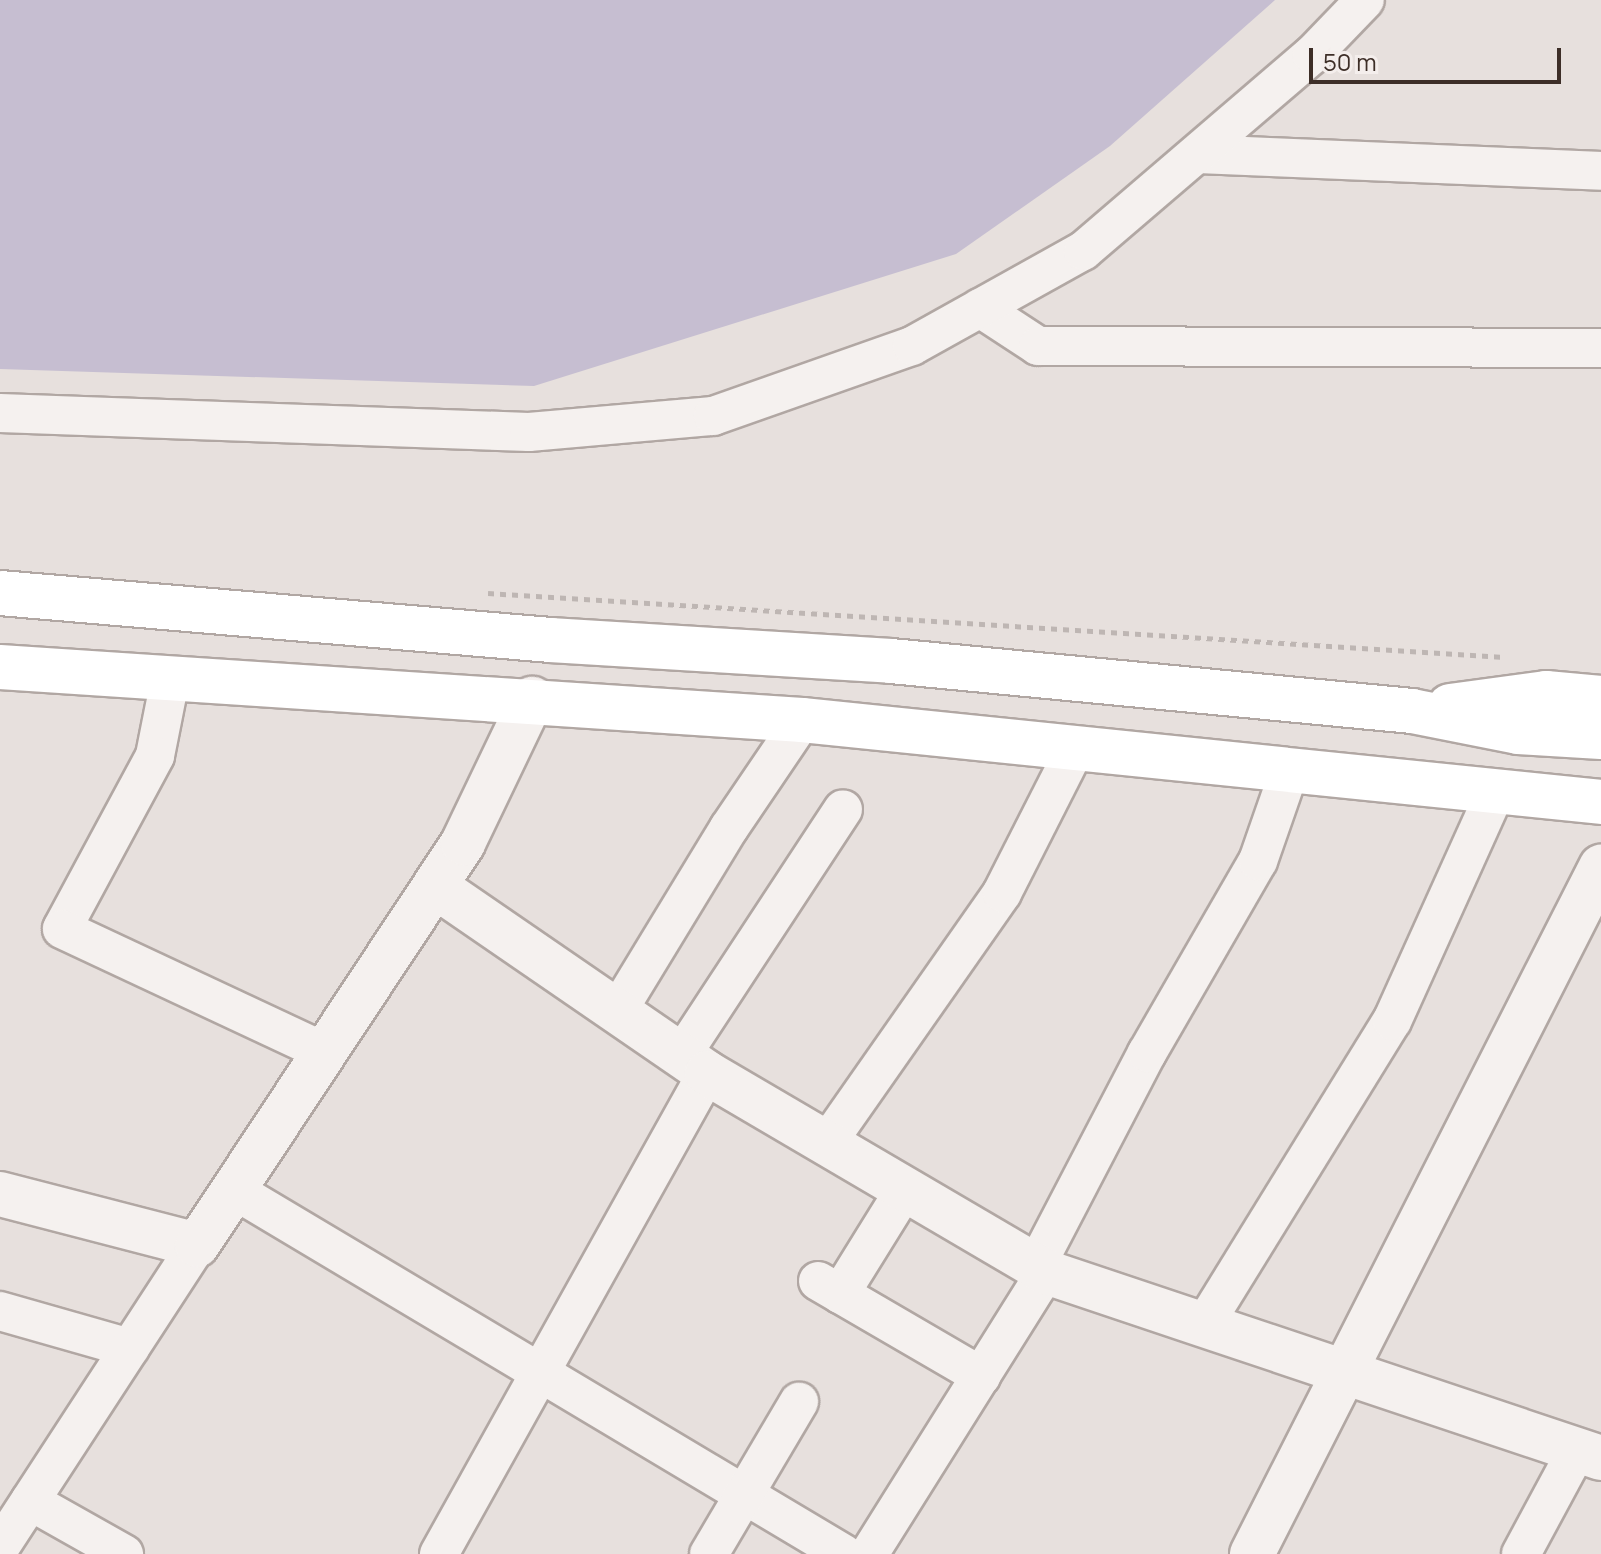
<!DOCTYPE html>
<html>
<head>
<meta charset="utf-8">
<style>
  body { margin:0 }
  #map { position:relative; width:1601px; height:1554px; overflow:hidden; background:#e7e0dd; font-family:Manrope,sans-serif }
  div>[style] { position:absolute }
  .green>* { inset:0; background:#c6bed1 }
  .path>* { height:5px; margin-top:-2.5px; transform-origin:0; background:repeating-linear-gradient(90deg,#beb6b3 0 6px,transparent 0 12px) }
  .roads { filter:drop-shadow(2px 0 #b1a7a3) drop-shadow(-2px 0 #b1a7a3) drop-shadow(0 2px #b1a7a3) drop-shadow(0 -2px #b1a7a3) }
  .minor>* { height:38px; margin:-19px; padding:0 19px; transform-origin:19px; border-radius:19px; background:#f5f1ef }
  .tertiary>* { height:44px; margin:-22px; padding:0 22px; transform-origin:22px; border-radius:22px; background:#f5f1ef }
  .secondary>* { height:44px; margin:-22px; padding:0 22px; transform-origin:22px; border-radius:22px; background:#fff }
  span { translate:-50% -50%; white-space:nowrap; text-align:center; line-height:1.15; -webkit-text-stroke:6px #f4eeec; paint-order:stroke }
  .scale { position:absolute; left:1309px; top:48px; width:252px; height:36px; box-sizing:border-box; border:4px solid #3d2e27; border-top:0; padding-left:10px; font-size:24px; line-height:28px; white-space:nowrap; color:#3d2e27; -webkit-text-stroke:6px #f4eeec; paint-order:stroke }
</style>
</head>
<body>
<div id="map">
  <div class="green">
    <i style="clip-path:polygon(0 0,1275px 0,1110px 146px,956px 254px,534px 386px,0 369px)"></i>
  </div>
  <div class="path">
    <i style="left:488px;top:593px;width:1018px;rotate:3.6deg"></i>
  </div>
  <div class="roads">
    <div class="minor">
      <i style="left:1199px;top:154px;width:402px;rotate:2.4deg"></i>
      <i style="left:980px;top:308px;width:69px;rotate:33.2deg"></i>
      <i style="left:1038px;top:346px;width:563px;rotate:0.2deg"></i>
      <i style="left:0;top:413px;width:529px;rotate:2.06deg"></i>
      <i style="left:529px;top:432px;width:185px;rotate:-5deg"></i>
      <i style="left:713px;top:416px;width:211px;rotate:-19.4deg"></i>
      <i style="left:912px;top:346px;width:196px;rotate:-29.1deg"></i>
      <i style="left:1083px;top:251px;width:301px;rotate:-40.6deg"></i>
      <i style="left:1312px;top:55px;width:76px;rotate:-46.1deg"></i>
      <i style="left:170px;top:680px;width:77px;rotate:101.2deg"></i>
      <i style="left:155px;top:756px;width:196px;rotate:118.3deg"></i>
      <i style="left:62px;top:929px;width:290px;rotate:25.1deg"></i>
      <i style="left:617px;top:1012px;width:215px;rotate:-58.7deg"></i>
      <i style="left:729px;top:828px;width:130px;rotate:-55.9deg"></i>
      <i style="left:681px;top:1056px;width:295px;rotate:-56.7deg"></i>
      <i style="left:827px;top:1143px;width:305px;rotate:-55deg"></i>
      <i style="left:1002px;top:893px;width:161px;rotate:-63.1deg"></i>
      <i style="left:234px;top:1190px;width:710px;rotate:30.83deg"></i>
      <i style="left:1036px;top:1266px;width:240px;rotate:-62.5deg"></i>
      <i style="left:1147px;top:1053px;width:222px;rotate:-60deg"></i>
      <i style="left:1258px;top:861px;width:94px;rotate:-70.8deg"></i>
      <i style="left:818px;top:1281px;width:189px;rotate:30.2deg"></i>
      <i style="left:840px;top:1294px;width:123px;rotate:-58.2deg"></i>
      <i style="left:0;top:1311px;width:135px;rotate:15.9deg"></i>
      <i style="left:1204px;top:1325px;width:357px;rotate:-58.3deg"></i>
      <i style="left:1392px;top:1021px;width:250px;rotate:-65.7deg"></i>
      <i style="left:30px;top:1501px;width:108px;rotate:29.4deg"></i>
      <i style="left:0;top:1547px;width:361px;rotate:-56.9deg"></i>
      <i style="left:439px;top:1554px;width:551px;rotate:-60.87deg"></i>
      <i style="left:709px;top:1554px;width:177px;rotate:-59.4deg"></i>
      <i style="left:869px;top:1554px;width:333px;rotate:-57.9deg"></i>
      <i style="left:1521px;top:1554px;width:118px;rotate:-61.7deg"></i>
    </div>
    <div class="tertiary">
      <i style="left:435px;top:886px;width:330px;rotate:34.5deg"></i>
      <i style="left:707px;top:1073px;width:393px;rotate:30.4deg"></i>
      <i style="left:1046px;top:1272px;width:585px;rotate:18.53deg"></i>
      <i style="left:0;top:1194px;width:203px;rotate:14.5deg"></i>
      <i style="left:197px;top:1245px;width:482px;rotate:-56.5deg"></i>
      <i style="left:463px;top:843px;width:160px;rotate:-64.4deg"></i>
      <i style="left:1252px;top:1554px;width:771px;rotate:-63.07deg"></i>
    </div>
    <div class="secondary">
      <i style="left:0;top:593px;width:552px;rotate:4.88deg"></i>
      <i style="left:550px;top:640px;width:342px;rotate:3.5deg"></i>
      <i style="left:891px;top:661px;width:523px;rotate:5.48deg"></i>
      <i style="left:1412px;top:711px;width:108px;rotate:11.2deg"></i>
      <i style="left:1518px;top:732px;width:83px;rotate:3.4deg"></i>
      <i style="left:0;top:667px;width:804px;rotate:3.78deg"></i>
      <i style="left:802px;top:720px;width:803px;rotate:5.86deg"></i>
      <i style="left:1450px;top:706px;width:97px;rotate:-7.7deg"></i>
      <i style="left:1546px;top:693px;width:55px;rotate:5.2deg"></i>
    </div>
  </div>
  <div class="scale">50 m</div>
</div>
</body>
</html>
